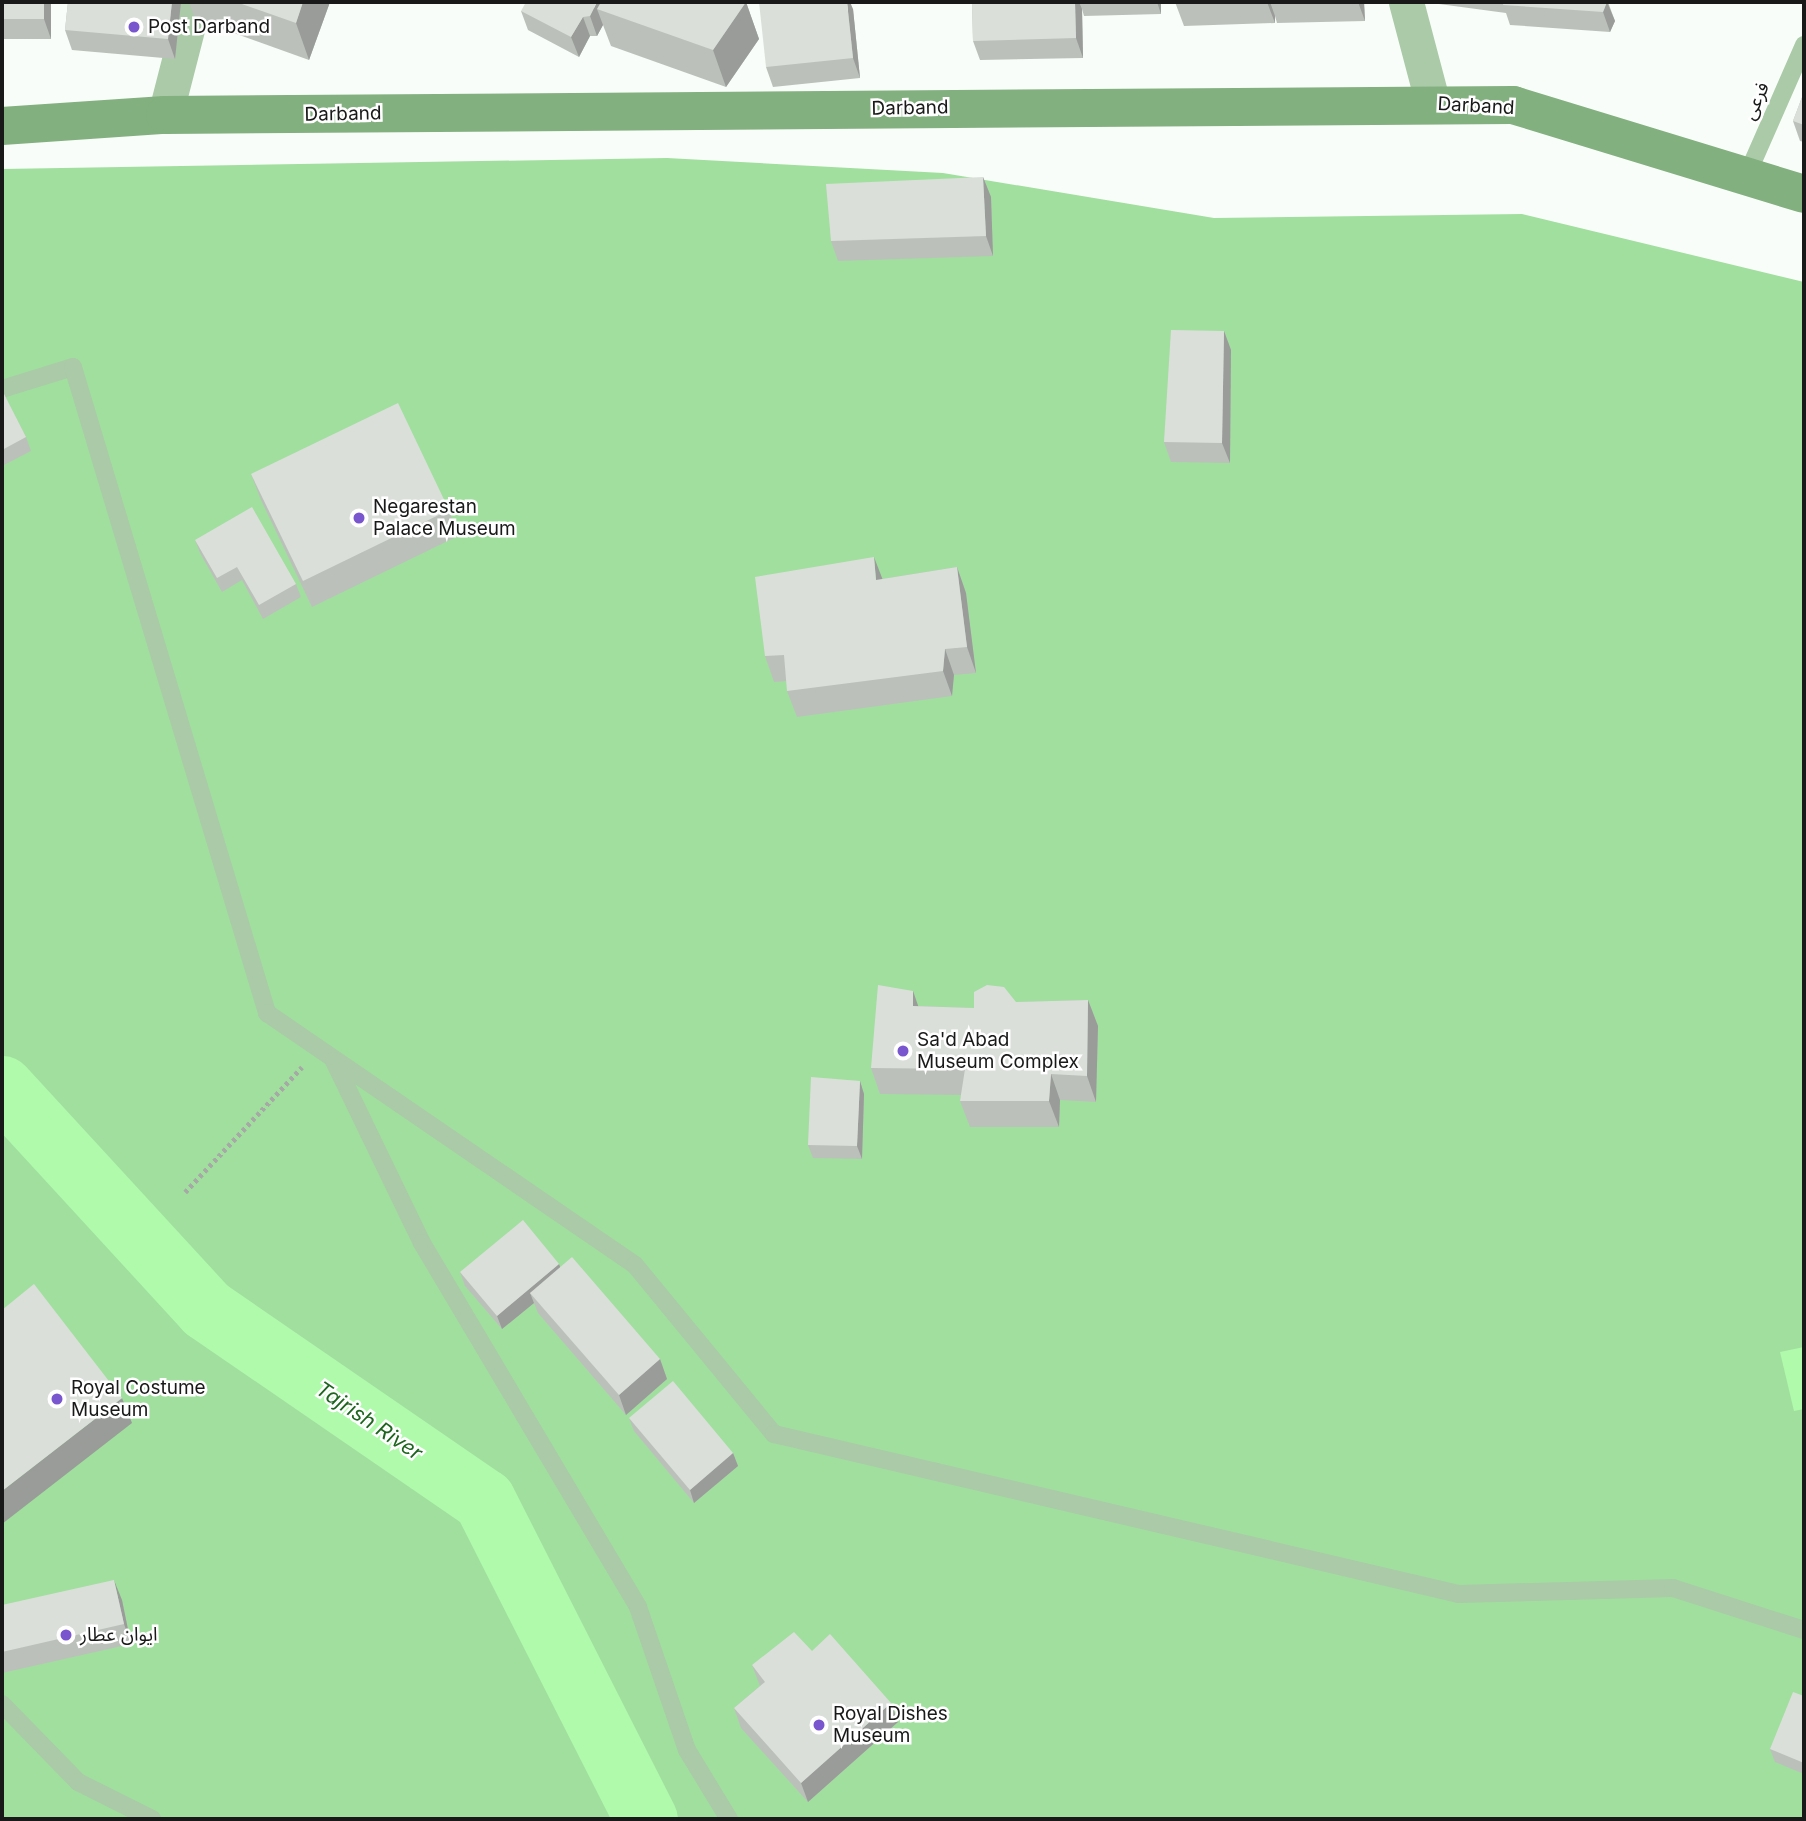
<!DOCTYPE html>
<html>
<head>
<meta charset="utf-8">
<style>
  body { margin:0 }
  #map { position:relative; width:1806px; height:1821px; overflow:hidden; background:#f9fdf9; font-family:Inter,"Noto Sans Arabic",sans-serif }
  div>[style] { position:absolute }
  .green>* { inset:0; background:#a1df9e }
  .water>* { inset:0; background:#b0faac }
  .river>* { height:63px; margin:-31.5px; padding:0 31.5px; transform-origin:31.5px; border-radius:31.5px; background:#b0faac }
  .path>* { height:4.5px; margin-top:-2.25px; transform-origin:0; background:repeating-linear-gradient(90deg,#a6a9a6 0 3.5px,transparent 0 7px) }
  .lane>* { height:18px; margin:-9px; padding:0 9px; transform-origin:9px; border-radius:9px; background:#aacaa8 }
  .street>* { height:35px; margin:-17.5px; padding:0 17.5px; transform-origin:17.5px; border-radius:17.5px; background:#aacaa8 }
  .secondary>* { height:38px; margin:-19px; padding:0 19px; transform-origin:19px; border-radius:19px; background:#82b07f }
  .wall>* { inset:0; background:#bcc0bb }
  .shaded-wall>* { inset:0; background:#999c99 }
  .building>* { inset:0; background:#dbdfda }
  .dots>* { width:19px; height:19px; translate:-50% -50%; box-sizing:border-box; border:4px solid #fff; border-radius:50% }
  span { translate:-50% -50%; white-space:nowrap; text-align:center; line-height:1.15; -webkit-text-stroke:5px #fff; paint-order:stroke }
  .poi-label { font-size:19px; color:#181918 }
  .left { translate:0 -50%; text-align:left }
  .street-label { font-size:19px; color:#181918 }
  .water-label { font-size:21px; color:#1d651e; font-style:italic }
  .frame { position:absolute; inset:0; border:4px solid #181918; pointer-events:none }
</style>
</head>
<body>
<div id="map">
  <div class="green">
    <i style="clip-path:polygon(667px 158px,943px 173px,1214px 218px,1522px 214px,1804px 282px,1804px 1819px,2px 1819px,2px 169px)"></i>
  </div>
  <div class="water">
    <i style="clip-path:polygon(1804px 1347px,1804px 1409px,1794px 1411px,1780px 1352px)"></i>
  </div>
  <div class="river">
    <i style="left:2px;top:1087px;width:301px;rotate:47.4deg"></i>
    <i style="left:206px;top:1309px;width:337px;rotate:34.5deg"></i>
    <i style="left:484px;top:1500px;width:358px;rotate:63.1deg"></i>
  </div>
  <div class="path">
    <i style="left:185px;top:1192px;width:171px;rotate:-46.9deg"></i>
  </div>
  <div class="lane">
    <i style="left:1747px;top:175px;width:142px;rotate:-66.3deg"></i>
    <i style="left:2px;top:389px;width:74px;rotate:-17.2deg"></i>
    <i style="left:73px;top:367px;width:675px;rotate:73.28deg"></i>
    <i style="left:267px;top:1013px;width:446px;rotate:34.4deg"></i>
    <i style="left:635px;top:1265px;width:219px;rotate:50.6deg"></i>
    <i style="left:774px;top:1434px;width:703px;rotate:13.15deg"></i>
    <i style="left:1459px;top:1594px;width:214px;rotate:-1.6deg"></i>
    <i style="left:1673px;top:1588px;width:138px;rotate:17.8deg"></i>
    <i style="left:334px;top:1061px;width:202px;rotate:64.2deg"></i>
    <i style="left:422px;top:1243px;width:423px;rotate:59.3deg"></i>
    <i style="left:638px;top:1607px;width:151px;rotate:71.1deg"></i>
    <i style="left:687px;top:1750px;width:81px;rotate:58.7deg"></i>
    <i style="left:2px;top:1704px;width:109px;rotate:45.7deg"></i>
    <i style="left:78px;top:1782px;width:83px;rotate:26.6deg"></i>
  </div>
  <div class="street">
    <i style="left:1406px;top:2px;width:106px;rotate:75.2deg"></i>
    <i style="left:165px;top:115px;width:117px;rotate:-75.6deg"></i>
  </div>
  <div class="secondary">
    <i style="left:2px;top:126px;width:163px;rotate:-3.9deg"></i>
    <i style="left:165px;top:115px;width:1348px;rotate:-0.43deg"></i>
    <i style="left:1513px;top:105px;width:304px;rotate:17deg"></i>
  </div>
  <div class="wall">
    <i style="clip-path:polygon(2px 2px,51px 2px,51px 39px,2px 39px)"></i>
    <i style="clip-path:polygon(68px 2px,181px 2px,175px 59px,72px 50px,65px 30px)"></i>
    <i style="clip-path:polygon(189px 2px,330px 2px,309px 60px,195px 19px)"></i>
    <i style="clip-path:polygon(746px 2px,759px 39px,726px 87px,611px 46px,603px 25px,597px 36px,590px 36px,579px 57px,528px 30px,521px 11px)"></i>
    <i style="clip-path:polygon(972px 2px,1161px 2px,1161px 14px,1084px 16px,1082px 9px,1083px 58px,980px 60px,973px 41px)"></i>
    <i style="clip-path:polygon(1175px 2px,1364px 2px,1365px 21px,1277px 23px,1275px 16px,1275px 23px,1184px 26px)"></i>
    <i style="clip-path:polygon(1438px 2px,1608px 2px,1615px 21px,1610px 32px,1510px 25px,1506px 13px,1439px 4px)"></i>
    <i style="clip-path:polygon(853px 9px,860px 78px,773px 87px,766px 67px)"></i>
    <i style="clip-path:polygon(1804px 92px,1804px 142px,1800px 141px,1793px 121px)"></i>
    <i style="clip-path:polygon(983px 177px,991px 197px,993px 256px,838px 261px,831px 241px)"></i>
    <i style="clip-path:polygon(1224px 331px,1231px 350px,1230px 463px,1171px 462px,1164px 442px)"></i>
    <i style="clip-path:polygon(2px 392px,26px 437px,31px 451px,2px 466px)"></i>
    <i style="clip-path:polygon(251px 474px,449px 510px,458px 536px,312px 607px,261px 500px)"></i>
    <i style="clip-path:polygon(195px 540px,296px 584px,301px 597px,263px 619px,242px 580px,222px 592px,200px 553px)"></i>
    <i style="clip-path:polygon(957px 567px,966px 593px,976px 673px,954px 675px,952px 696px,797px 717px,787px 691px,787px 681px,774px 682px,765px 656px,882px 579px)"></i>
    <i style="clip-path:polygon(913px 991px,918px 1006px,974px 1008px,1016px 1002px,1088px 1000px,1098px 1026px,1096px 1102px,1060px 1100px,1059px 1127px,970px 1127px,960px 1101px,961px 1095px,880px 1094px,871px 1068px)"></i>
    <i style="clip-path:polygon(860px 1081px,864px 1094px,862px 1159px,813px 1158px,808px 1145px)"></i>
    <i style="clip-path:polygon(559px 1264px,560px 1267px,660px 1359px,667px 1379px,626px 1415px,538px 1313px,534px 1303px,502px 1329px,465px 1286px,460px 1272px)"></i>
    <i style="clip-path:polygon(629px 1418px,733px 1453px,738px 1466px,694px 1503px,634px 1431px)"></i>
    <i style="clip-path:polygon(122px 1600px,131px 1644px,2px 1673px,2px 1605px)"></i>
    <i style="clip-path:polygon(812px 1651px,891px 1703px,898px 1722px,808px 1802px,741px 1728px,734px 1708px,760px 1686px,752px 1665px)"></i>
    <i style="clip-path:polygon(1804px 1696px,1804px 1774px,1775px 1762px,1770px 1749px)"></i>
  </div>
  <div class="shaded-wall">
    <i style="clip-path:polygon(44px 2px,51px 2px,51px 39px,44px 19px)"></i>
    <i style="clip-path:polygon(172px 2px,181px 2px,175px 59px,168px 39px)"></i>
    <i style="clip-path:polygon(303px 2px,330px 2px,309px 60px,296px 23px)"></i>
    <i style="clip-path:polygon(597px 2px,615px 2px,597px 9px,603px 25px,597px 36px,590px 16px)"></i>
    <i style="clip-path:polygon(746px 2px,759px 39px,726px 87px,713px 50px)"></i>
    <i style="clip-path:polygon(847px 2px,850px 2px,853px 9px,860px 78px,853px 58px)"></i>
    <i style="clip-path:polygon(1075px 2px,1079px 2px,1082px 9px,1083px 58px,1076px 38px)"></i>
    <i style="clip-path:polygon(1157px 2px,1161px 2px,1161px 14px)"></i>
    <i style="clip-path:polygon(1267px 2px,1270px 2px,1275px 16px,1275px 23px)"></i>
    <i style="clip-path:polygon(1358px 2px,1364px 2px,1365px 21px)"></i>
    <i style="clip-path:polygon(1607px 2px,1615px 21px,1610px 32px,1603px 12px)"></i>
    <i style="clip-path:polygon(583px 17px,590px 36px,579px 57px,571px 37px)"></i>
    <i style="clip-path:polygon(983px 177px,991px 197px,993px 256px,986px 236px)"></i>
    <i style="clip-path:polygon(1224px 331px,1231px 350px,1230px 463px,1222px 443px)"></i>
    <i style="clip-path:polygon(874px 557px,884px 583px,876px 580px)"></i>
    <i style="clip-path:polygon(957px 567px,966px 593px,976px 673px,967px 647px)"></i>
    <i style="clip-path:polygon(945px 649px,954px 675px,952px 696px,943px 671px)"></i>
    <i style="clip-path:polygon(913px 991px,922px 1017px,913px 1006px)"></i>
    <i style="clip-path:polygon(1088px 1000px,1098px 1026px,1096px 1102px,1087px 1076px)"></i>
    <i style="clip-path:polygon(1051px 1074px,1060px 1100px,1059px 1127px,1049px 1101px)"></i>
    <i style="clip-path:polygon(860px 1081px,864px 1094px,862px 1159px,857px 1146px)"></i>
    <i style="clip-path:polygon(559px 1264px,564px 1277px,530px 1293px,534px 1303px,502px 1329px,497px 1316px)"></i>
    <i style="clip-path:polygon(660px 1359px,667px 1379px,626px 1415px,619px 1395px)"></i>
    <i style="clip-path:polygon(122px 1398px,132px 1423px,2px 1524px,2px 1491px)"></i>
    <i style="clip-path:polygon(733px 1453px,738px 1466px,694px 1503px,690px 1490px)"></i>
    <i style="clip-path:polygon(114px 1580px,122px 1600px,131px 1644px,124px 1624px)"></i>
    <i style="clip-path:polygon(891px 1703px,898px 1722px,808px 1802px,801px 1783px)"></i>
  </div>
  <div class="building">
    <i style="clip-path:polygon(2px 2px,44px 2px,44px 19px,2px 19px)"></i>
    <i style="clip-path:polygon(68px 2px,172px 2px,168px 39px,65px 30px)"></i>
    <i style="clip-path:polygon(236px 2px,303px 2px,296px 23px)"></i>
    <i style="clip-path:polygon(526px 2px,597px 2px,590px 16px,583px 17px,571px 37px,521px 11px)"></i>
    <i style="clip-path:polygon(601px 2px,746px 2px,713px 50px,597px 9px)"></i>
    <i style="clip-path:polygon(759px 2px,847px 2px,853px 58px,766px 67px)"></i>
    <i style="clip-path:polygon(972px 2px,1075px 2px,1076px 38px,973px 41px)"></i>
    <i style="clip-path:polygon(1504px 2px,1607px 2px,1603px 12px,1503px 5px)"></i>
    <i style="clip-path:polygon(1804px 92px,1804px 125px,1793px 121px)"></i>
    <i style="clip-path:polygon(983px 177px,986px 236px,831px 241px,826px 184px)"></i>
    <i style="clip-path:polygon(1171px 330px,1224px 331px,1222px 443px,1164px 442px)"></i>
    <i style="clip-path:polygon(2px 392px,3px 392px,26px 437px,2px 450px)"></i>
    <i style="clip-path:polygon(398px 403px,449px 510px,303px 581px,251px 474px)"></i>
    <i style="clip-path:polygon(252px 507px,296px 584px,259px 605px,237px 567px,217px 578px,195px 540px)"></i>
    <i style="clip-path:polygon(874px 557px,876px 580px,957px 567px,967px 647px,945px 649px,943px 671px,787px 691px,784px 655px,765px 656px,755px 577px)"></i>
    <i style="clip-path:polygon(878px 985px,913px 991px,913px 1006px,974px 1008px,974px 992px,987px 985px,1004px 987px,1016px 1002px,1088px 1000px,1087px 1076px,1051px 1074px,1049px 1101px,960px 1101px,965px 1069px,871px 1068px)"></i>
    <i style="clip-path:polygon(811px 1077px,860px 1081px,857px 1146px,808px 1145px)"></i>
    <i style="clip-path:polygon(523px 1220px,559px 1264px,497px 1316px,460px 1272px)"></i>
    <i style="clip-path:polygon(572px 1257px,660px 1359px,619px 1395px,530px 1293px)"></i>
    <i style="clip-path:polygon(34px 1284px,122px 1398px,2px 1491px,2px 1310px)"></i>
    <i style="clip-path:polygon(673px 1381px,733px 1453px,690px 1490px,629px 1418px)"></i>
    <i style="clip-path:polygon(114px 1580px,124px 1624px,2px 1652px,2px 1605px)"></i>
    <i style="clip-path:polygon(794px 1632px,812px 1651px,830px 1634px,891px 1703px,801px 1783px,734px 1708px,765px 1682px,752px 1665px)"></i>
    <i style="clip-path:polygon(1793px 1692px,1804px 1696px,1804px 1763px,1770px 1749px)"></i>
  </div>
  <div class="dots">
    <i style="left:134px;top:27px;background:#7955ce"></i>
    <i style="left:359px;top:518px;background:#7955ce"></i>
    <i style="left:903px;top:1051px;background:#7955ce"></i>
    <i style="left:57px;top:1399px;background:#7955ce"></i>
    <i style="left:66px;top:1635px;background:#7955ce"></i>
    <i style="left:819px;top:1725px;background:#7955ce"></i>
  </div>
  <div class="poi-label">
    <span class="left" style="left:148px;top:27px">Post Darband</span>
    <span class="left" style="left:373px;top:518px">Negarestan<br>Palace Museum</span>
    <span class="left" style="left:917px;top:1051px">Sa'd Abad<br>Museum Complex</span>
    <span class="left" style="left:71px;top:1399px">Royal Costume<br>Museum</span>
    <span class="left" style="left:80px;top:1635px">ایوان عطار</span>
    <span class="left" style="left:833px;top:1725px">Royal Dishes<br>Museum</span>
  </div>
  <div class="street-label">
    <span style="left:1756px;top:101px;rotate:-66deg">فرعی</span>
    <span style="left:1476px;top:106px;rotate:3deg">Darband</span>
    <span style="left:910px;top:108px;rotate:-1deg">Darband</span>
    <span style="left:343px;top:114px;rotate:-1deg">Darband</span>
  </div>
  <div class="water-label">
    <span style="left:369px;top:1421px;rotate:34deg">Tajrish River</span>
  </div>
  <div class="frame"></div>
</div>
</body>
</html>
